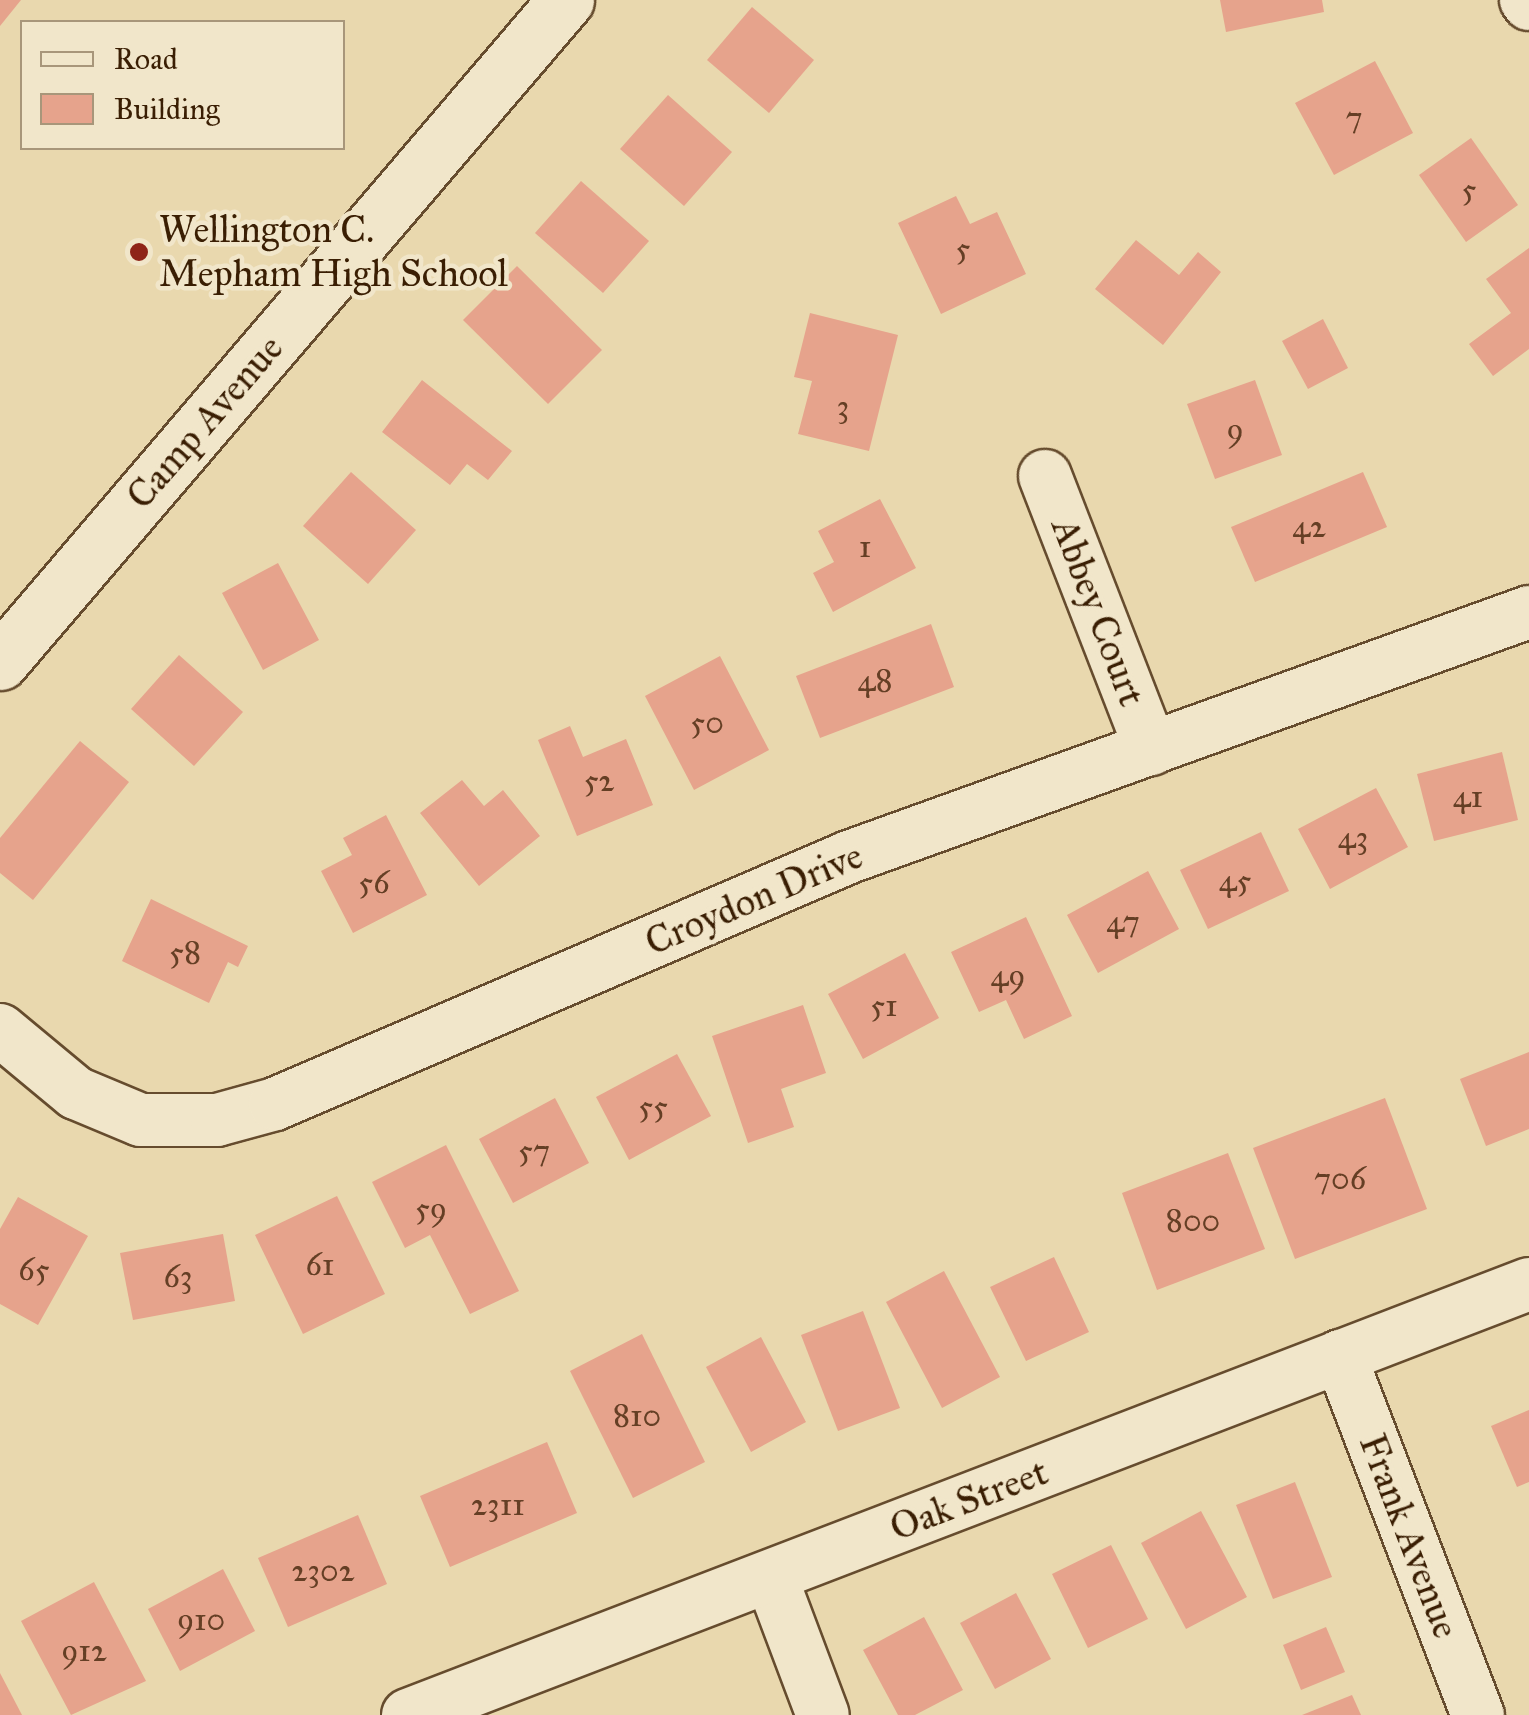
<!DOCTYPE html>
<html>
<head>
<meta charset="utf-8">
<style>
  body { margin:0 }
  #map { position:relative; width:1529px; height:1715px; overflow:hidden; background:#e9d8ae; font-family:"IM FELL Great Primer",serif }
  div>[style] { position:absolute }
  .building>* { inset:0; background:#e6a38c }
  .roads { filter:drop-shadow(2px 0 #664c2e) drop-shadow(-2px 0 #664c2e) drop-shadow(0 2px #664c2e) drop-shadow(0 -2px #664c2e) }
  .street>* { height:52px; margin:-26px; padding:0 26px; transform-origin:26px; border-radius:26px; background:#f1e6ca }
  .secondary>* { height:55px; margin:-27.5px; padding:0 27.5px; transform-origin:27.5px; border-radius:27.5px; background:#f1e6ca }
  .dots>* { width:28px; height:28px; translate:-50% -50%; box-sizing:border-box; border:5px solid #f1e6ca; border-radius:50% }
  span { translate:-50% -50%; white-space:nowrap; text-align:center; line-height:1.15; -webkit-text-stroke:9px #f1e6ca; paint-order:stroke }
  .number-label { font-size:32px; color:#653f25 }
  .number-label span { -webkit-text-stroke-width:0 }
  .poi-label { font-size:38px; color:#3a1e03 }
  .left { translate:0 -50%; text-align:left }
  .street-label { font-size:38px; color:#3a1e03 }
  .legend { position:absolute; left:20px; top:20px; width:325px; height:130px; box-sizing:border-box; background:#f1e6ca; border:2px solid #a8967a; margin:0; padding:12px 18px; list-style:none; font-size:30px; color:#3a1e03 }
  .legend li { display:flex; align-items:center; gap:20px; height:50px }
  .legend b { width:50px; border:2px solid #a8967a }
</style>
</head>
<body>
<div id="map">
  <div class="building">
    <i style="clip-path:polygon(0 0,21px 0,0 26px)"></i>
    <i style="clip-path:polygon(1220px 0,1322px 0,1324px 12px,1226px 32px)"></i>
    <i style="clip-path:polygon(752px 7px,814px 60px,769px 113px,707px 60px)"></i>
    <i style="clip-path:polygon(1375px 61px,1413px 133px,1334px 175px,1295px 103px)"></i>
    <i style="clip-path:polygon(668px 95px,732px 152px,684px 206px,620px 149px)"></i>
    <i style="clip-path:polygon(1471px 138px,1518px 205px,1466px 242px,1419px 175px)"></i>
    <i style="clip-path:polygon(581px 181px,649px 241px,603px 293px,535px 233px)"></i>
    <i style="clip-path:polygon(956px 196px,970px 224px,997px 212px,1026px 274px,941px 314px,898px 223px)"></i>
    <i style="clip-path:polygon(1136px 240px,1179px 275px,1198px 252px,1221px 272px,1163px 345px,1095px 289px)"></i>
    <i style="clip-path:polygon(1529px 248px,1529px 349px,1493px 376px,1469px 344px,1511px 313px,1486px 279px)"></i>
    <i style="clip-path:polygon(517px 266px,602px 350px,548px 404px,463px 320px)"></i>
    <i style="clip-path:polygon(810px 313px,898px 335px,869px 451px,798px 434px,812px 381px,794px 377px)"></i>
    <i style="clip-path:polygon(1323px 319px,1348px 368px,1308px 389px,1282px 341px)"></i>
    <i style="clip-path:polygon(422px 380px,512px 451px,488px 480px,467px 464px,450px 485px,382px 432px)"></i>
    <i style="clip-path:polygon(1255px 380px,1282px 455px,1215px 479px,1187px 404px)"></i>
    <i style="clip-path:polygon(351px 472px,416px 530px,368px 584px,303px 526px)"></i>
    <i style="clip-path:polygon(1363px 472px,1387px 527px,1255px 582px,1231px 527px)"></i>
    <i style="clip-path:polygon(880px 499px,916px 568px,833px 612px,813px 573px,834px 562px,818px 531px)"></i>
    <i style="clip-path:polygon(278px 563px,319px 640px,263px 670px,222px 593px)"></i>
    <i style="clip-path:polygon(931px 624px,954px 687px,820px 738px,796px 676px)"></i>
    <i style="clip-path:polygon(179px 655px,243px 712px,194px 766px,131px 709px)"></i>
    <i style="clip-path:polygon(720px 656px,769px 750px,694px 790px,645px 696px)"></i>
    <i style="clip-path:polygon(570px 726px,583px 757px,626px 739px,653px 805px,577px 836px,538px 740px)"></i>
    <i style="clip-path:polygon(80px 741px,129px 782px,33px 900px,0 873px,0 838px)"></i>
    <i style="clip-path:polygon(1502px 752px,1518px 820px,1434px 841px,1417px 774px)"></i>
    <i style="clip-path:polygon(462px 780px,484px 806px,503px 790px,540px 836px,479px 886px,420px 813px)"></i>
    <i style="clip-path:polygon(1376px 788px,1408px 847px,1330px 889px,1298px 829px)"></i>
    <i style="clip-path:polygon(386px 815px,427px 895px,353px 933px,321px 871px,352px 855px,343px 838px)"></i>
    <i style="clip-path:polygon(1261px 832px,1289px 891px,1208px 929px,1180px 870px)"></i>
    <i style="clip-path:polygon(1148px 871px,1179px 929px,1098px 973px,1067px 915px)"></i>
    <i style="clip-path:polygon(151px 899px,248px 946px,238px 967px,228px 962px,209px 1003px,122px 961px)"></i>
    <i style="clip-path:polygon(1026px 917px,1072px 1016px,1024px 1039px,1006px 1000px,979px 1012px,951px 952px)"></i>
    <i style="clip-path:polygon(905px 953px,939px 1018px,863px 1059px,828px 994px)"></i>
    <i style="clip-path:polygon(803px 1005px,826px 1073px,781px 1089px,794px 1127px,748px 1143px,712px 1036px)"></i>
    <i style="clip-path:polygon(1529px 1052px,1529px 1129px,1486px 1146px,1460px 1079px)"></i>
    <i style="clip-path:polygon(677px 1054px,711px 1116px,629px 1160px,596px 1097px)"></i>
    <i style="clip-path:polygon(555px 1098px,589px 1163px,513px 1203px,479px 1139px)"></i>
    <i style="clip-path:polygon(1385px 1098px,1427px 1209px,1295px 1259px,1253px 1148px)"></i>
    <i style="clip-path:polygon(446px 1145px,519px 1291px,470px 1314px,430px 1235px,405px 1248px,372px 1182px)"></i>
    <i style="clip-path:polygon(1228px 1153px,1265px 1249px,1157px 1290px,1122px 1193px)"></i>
    <i style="clip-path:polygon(337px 1196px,385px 1294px,303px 1334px,255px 1235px)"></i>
    <i style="clip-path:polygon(18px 1197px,88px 1236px,38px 1325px,0 1304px,0 1229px)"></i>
    <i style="clip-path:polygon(223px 1234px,235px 1301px,133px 1320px,120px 1253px)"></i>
    <i style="clip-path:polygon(1054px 1257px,1089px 1332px,1026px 1361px,990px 1287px)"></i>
    <i style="clip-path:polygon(944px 1271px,1000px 1377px,942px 1408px,886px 1302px)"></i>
    <i style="clip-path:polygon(863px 1311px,900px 1408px,838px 1431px,801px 1335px)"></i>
    <i style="clip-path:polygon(642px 1334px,705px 1462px,633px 1498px,570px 1371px)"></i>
    <i style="clip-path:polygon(761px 1337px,806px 1422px,751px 1452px,706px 1367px)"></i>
    <i style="clip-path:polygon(1529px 1410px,1529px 1482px,1517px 1487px,1491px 1426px)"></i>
    <i style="clip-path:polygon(547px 1442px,577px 1513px,450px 1567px,420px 1496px)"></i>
    <i style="clip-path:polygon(1295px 1482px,1332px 1577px,1273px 1599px,1236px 1505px)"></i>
    <i style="clip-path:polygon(1201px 1511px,1247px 1597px,1186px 1629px,1141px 1543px)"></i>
    <i style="clip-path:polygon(358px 1515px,387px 1584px,288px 1627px,258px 1558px)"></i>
    <i style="clip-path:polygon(1111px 1545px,1148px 1619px,1088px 1648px,1052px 1574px)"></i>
    <i style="clip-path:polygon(223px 1569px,255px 1631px,180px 1671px,148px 1609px)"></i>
    <i style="clip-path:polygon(94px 1582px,146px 1681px,71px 1715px,21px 1621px)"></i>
    <i style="clip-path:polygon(1016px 1593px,1051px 1659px,995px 1689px,960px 1623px)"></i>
    <i style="clip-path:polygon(924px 1617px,963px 1690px,915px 1715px,898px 1715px,863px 1650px)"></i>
    <i style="clip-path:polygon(1326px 1627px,1345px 1672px,1301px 1690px,1283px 1645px)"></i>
    <i style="clip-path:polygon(0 1673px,22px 1715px,0 1715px)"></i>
    <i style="clip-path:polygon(1352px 1695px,1361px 1715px,1302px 1715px)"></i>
  </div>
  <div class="roads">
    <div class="street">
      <i style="left:1526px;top:0;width:5px;rotate:53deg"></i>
      <i style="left:1045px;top:476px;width:293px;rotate:68.8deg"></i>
      <i style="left:0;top:1030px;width:99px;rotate:39.7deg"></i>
      <i style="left:76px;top:1093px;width:70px;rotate:22.6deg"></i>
      <i style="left:141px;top:1120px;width:76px"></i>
      <i style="left:217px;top:1120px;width:60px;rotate:-15.4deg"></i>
      <i style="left:275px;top:1104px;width:625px;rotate:-23.28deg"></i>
      <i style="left:849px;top:857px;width:723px;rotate:-19.81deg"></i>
      <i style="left:1340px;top:1356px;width:385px;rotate:69deg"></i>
      <i style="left:771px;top:1577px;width:147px;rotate:69.4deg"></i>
      <i style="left:408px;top:1715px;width:1201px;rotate:-21.03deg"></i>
    </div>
    <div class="secondary">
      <i style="left:0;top:662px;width:871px;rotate:-49.47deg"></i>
    </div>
  </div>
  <div class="dots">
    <i style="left:139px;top:252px;background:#8f2418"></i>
  </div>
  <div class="number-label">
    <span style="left:1354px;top:118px">7</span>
    <span style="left:1469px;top:190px">5</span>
    <span style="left:963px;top:249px">5</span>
    <span style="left:843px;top:407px">3</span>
    <span style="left:1235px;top:430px">9</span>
    <span style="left:1309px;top:527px">42</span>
    <span style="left:865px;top:547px">1</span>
    <span style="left:875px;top:681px">48</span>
    <span style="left:707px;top:723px">50</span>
    <span style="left:599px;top:781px">52</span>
    <span style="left:1468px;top:797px">41</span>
    <span style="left:1353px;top:838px">43</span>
    <span style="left:1235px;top:881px">45</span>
    <span style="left:374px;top:883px">56</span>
    <span style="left:1123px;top:922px">47</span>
    <span style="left:185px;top:953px">58</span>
    <span style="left:1008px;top:976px">49</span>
    <span style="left:884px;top:1006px">51</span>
    <span style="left:653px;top:1107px">55</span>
    <span style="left:534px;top:1151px">57</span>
    <span style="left:1340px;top:1179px">706</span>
    <span style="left:431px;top:1209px">59</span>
    <span style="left:1193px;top:1221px">800</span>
    <span style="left:320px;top:1265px">61</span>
    <span style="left:34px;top:1270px">65</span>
    <span style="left:178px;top:1277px">63</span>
    <span style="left:637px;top:1416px">810</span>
    <span style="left:498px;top:1505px">2311</span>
    <span style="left:323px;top:1571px">2302</span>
    <span style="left:201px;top:1620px">910</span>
    <span style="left:84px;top:1651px">912</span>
  </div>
  <div class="poi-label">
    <span class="left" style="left:159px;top:252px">Wellington C.<br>Mepham High School</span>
  </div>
  <div class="street-label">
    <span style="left:205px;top:422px;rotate:-49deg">Camp Avenue</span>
    <span style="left:1098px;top:612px;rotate:69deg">Abbey Court</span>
    <span style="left:754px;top:899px;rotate:-23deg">Croydon Drive</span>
    <span style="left:969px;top:1500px;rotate:-21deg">Oak Street</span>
    <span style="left:1409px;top:1536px;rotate:69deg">Frank Avenue</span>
  </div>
  <ul class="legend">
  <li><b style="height:12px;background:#f1e6ca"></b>Road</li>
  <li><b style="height:28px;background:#e6a38c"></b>Building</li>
  </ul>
</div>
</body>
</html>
